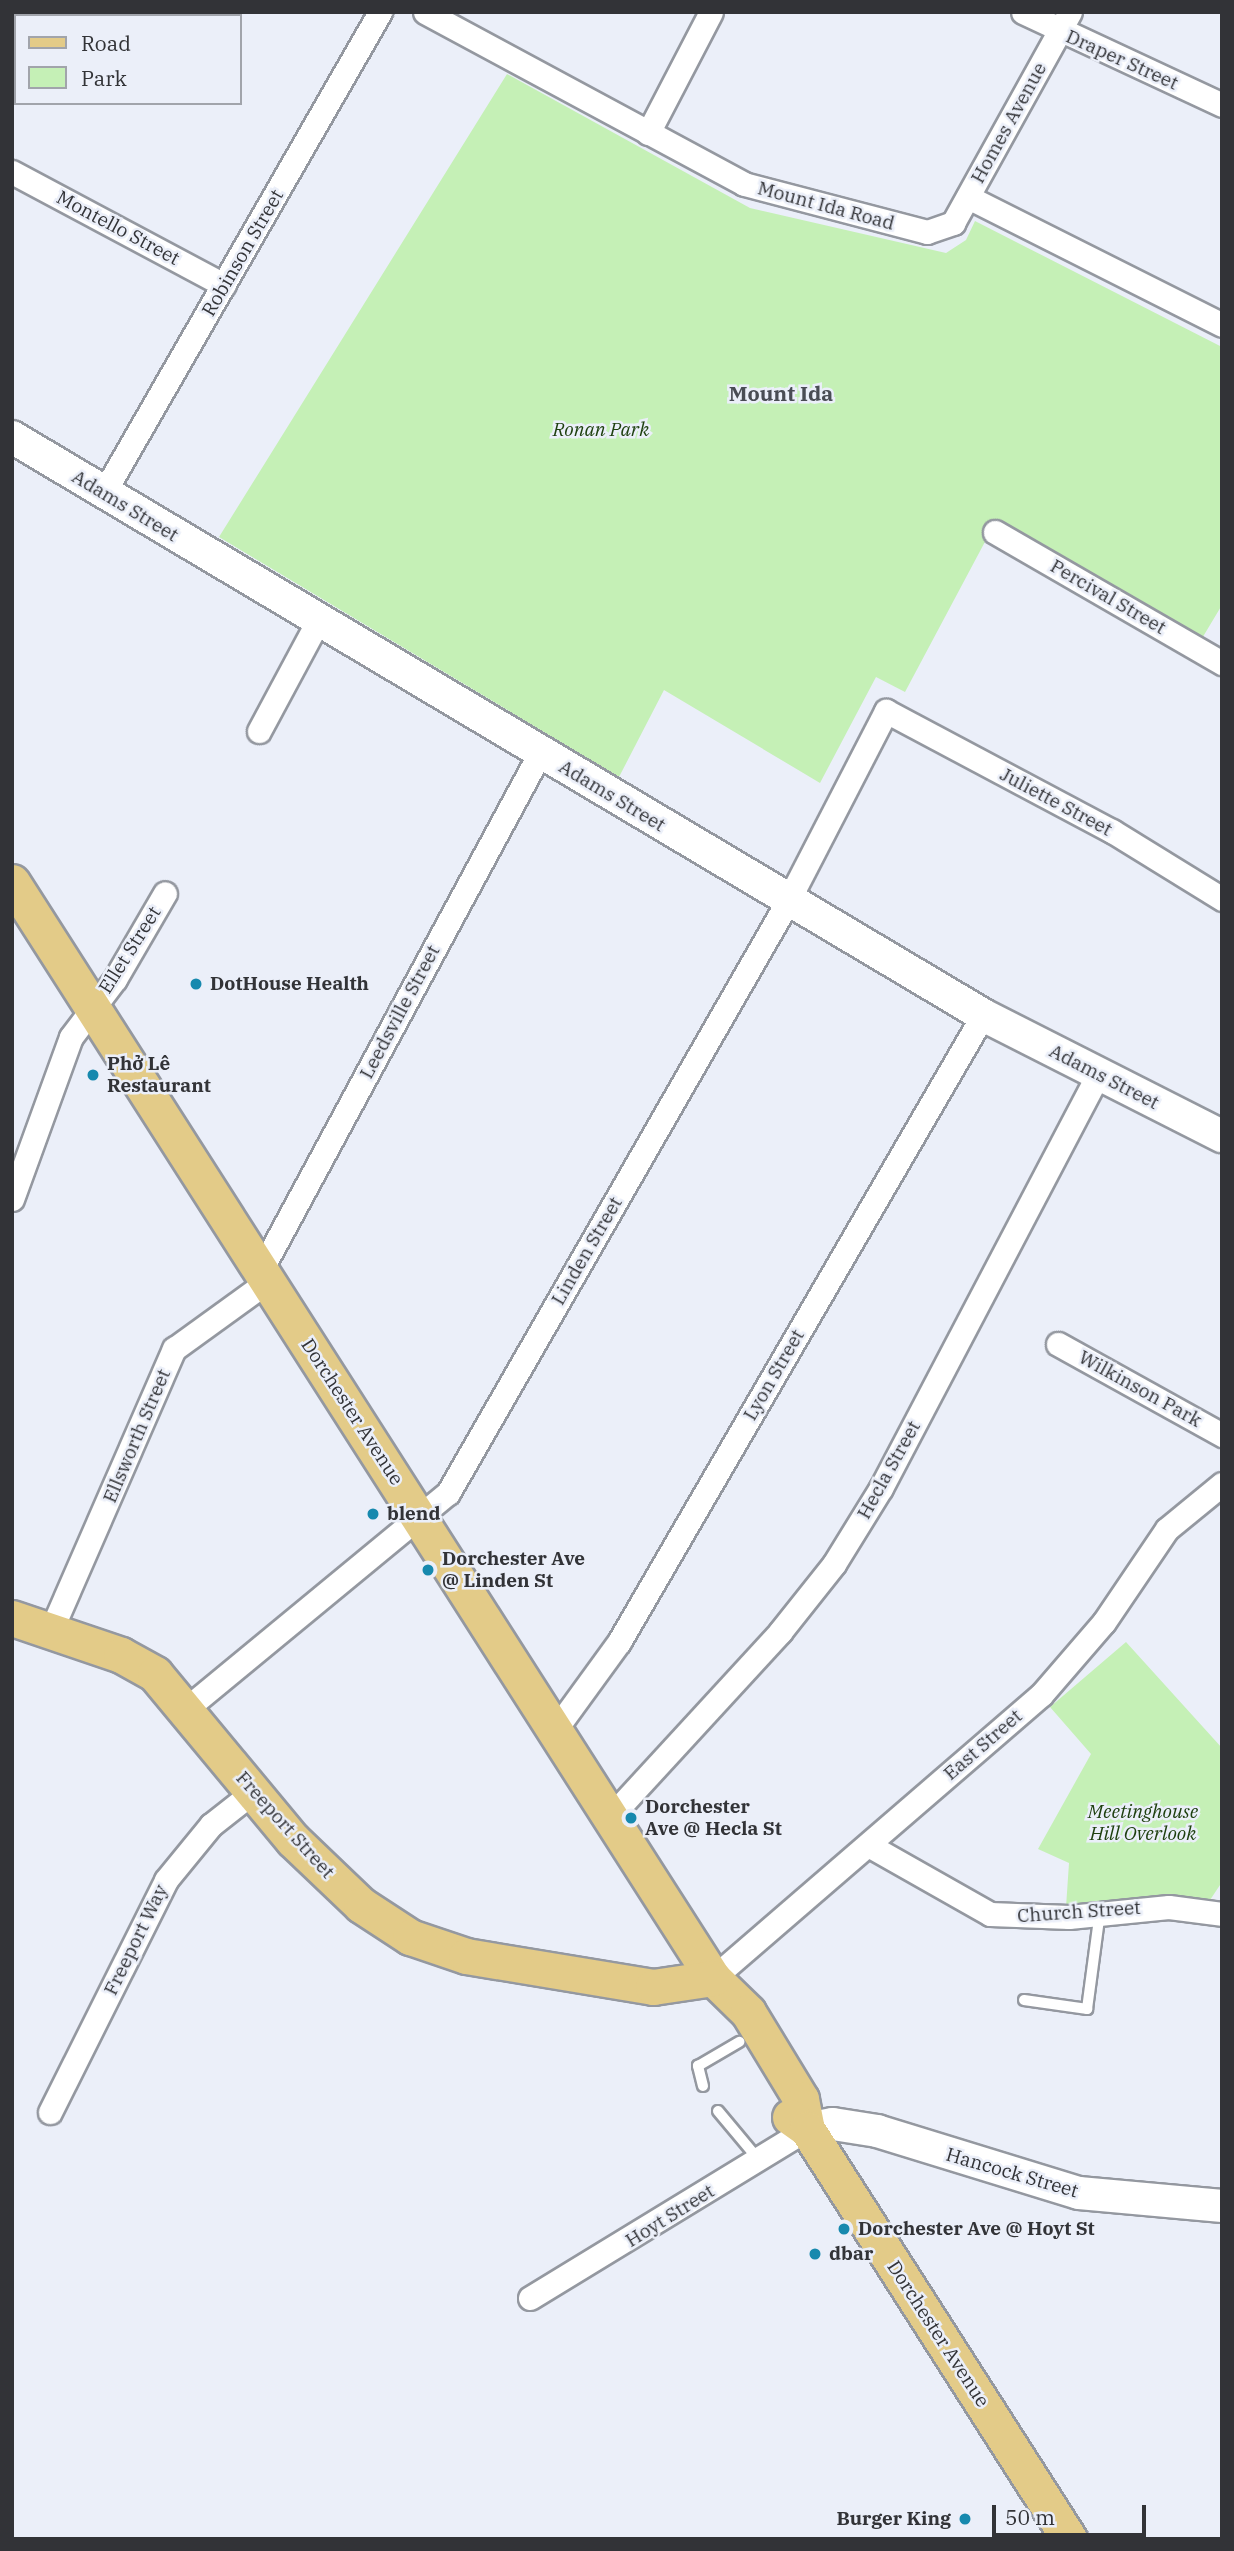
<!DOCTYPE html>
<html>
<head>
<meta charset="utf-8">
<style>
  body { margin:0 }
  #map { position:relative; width:1234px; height:2551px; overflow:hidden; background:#ebeff9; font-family:"IBM Plex Serif",serif }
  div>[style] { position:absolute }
  .green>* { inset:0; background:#c5f0b6 }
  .roads { filter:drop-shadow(2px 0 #9498a0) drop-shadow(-2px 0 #9498a0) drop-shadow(0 2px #9498a0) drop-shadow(0 -2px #9498a0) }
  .lane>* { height:10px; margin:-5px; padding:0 5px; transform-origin:5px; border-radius:5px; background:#fff }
  .street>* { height:23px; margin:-11.5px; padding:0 11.5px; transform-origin:11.5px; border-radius:11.5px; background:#fff }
  .secondary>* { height:32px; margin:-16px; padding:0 16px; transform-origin:16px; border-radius:16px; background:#fff }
  .primary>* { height:35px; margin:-17.5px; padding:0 17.5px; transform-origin:17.5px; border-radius:17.5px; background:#e3cb88 }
  .dots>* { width:19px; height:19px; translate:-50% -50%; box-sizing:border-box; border:4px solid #ebeff9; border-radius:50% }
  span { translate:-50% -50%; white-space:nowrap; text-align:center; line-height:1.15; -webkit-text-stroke:5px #ebeff9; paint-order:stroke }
  .street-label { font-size:19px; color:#323337 }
  .park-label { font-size:19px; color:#1e400f; font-style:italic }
  .poi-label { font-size:19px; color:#323337; font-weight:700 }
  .left { translate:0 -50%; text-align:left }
  .right { translate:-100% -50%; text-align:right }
  .neighbourhood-label { font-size:21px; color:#494c54; font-weight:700 }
  .frame { position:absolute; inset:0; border:14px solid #323337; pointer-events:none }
  .legend { position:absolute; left:14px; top:14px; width:228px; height:91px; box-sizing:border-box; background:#ebeff9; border:2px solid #a1a4ab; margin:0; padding:9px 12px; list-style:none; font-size:21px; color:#323337 }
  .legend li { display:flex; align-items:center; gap:14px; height:35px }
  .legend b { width:35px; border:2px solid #a1a4ab }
  .scale { position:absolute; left:992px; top:2505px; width:154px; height:32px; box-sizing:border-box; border:4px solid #323337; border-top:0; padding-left:9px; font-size:21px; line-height:24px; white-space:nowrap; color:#323337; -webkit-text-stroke:5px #ebeff9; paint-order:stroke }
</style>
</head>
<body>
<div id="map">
  <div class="green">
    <i style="clip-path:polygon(507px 74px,750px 208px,946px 253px,966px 240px,975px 221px,1222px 347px,1222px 605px,1201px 640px,995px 523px,905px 692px,876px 677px,820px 783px,664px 690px,619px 777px,219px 537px)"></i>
    <i style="clip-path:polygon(1126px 1642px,1222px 1748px,1222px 1882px,1208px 1903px,1066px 1907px,1069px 1863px,1038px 1849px,1091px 1754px,1050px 1707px)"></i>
  </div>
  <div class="roads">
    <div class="lane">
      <i style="left:1024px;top:2000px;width:64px;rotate:8.1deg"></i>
      <i style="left:1087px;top:2009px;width:98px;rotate:-82.4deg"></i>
      <i style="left:703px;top:2086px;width:21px;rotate:-104deg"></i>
      <i style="left:698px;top:2066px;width:48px;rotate:-30.3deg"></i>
      <i style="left:718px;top:2111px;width:64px;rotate:50.1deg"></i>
    </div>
    <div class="street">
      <i style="left:425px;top:12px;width:362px;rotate:28.3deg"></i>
      <i style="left:744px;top:184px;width:189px;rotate:14.7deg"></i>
      <i style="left:927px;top:232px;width:28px;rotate:-19deg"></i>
      <i style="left:953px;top:223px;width:241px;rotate:-61deg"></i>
      <i style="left:1023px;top:12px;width:220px;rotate:25deg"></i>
      <i style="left:648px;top:133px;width:136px;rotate:-62.5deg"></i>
      <i style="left:12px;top:172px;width:240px;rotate:28.1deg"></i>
      <i style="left:968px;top:197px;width:284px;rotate:26.7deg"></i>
      <i style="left:103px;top:494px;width:556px;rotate:-60.11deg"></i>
      <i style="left:995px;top:532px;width:262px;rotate:30deg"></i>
      <i style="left:259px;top:731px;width:125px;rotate:-61.8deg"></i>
      <i style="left:12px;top:1199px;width:172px;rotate:-70deg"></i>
      <i style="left:71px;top:1037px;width:73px;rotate:-52.8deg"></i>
      <i style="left:115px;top:979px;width:99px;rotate:-59.8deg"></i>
      <i style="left:261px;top:1270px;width:587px;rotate:-61.65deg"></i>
      <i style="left:1058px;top:1344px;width:188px;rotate:29deg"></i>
      <i style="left:52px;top:1628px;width:305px;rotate:-66.4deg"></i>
      <i style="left:174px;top:1349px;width:116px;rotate:-35.9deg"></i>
      <i style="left:187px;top:1708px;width:338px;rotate:-39.5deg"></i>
      <i style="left:448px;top:1493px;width:683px;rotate:-60.13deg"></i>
      <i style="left:788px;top:901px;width:214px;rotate:-62.7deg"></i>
      <i style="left:886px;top:711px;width:256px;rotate:28deg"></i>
      <i style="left:1112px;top:831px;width:129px;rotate:31.7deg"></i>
      <i style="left:555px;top:1730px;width:109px;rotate:-54deg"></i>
      <i style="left:619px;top:1642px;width:725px;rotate:-59.86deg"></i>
      <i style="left:611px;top:1816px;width:250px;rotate:-47.4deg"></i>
      <i style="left:780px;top:1632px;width:87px;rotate:-51.5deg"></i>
      <i style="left:834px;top:1564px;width:89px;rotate:-58.3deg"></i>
      <i style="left:881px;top:1488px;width:467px;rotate:-62.3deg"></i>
      <i style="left:870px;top:1846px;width:138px;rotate:29.5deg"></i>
      <i style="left:990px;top:1914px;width:79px;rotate:2.2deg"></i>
      <i style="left:1069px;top:1917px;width:100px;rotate:-5.7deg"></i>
      <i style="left:1169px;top:1907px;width:53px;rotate:7.5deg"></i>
      <i style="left:713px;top:1978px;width:433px;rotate:-40.8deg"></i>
      <i style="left:1041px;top:1695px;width:96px;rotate:-49.2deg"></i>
      <i style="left:1104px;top:1622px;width:112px;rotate:-55.9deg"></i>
      <i style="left:1167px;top:1529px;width:71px;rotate:-39.3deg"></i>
      <i style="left:50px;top:2112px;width:259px;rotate:-63.4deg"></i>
      <i style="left:166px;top:1880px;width:71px;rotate:-50.7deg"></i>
      <i style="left:211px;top:1825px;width:53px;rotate:-38.2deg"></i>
      <i style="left:530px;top:2298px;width:324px;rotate:-31.4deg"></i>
    </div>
    <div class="secondary">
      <i style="left:12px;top:437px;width:1130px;rotate:30.76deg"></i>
      <i style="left:983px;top:1015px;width:268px;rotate:26.9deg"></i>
      <i style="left:807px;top:2129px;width:26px;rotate:-11deg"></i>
      <i style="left:833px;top:2124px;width:45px;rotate:9deg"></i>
      <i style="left:877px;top:2131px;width:211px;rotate:17.1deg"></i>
      <i style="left:1079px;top:2193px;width:144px;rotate:5.2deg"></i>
    </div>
    <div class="primary">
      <i style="left:12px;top:882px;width:1301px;rotate:57.4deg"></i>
      <i style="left:713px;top:1978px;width:49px;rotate:44.2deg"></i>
      <i style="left:748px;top:2012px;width:102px;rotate:58.7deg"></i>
      <i style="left:801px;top:2099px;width:31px;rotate:79deg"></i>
      <i style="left:12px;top:1618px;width:115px;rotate:18.7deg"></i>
      <i style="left:121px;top:1655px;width:39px;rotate:29deg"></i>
      <i style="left:155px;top:1674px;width:216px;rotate:50.3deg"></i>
      <i style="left:293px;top:1840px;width:94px;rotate:43.7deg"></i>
      <i style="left:361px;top:1905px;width:59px;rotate:33.1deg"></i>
      <i style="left:410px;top:1937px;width:59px;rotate:18.7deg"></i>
      <i style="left:466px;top:1956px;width:190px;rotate:9.4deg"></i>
      <i style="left:653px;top:1987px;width:61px;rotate:-8.5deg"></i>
      <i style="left:790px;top:2117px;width:21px;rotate:35deg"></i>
      <i style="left:807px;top:2129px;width:487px;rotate:57.4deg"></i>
    </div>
  </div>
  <div class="dots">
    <i style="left:196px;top:984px;background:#1789ae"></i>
    <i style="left:93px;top:1075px;background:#1789ae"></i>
    <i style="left:373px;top:1514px;background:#1789ae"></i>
    <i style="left:428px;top:1570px;background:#1789ae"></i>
    <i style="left:631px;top:1818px;background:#1789ae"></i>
    <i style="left:844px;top:2229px;background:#1789ae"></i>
    <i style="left:815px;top:2254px;background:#1789ae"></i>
    <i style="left:965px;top:2519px;background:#1789ae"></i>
  </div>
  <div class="street-label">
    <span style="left:1122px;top:60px;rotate:24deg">Draper Street</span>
    <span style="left:1009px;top:123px;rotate:-61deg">Homes Avenue</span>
    <span style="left:826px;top:206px;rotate:15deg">Mount Ida Road</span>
    <span style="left:118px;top:228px;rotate:28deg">Montello Street</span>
    <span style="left:243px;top:253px;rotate:-60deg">Robinson Street</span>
    <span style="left:125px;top:506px;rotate:31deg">Adams Street</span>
    <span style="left:1108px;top:597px;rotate:30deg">Percival Street</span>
    <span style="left:612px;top:796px;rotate:31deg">Adams Street</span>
    <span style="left:1056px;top:802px;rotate:28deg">Juliette Street</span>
    <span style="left:130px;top:950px;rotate:-58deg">Ellet Street</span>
    <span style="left:400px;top:1012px;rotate:-62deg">Leedsville Street</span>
    <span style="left:1104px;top:1077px;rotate:27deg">Adams Street</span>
    <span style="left:587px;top:1251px;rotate:-60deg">Linden Street</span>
    <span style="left:774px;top:1375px;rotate:-60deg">Lyon Street</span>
    <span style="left:1140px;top:1389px;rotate:29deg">Wilkinson Park</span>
    <span style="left:352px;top:1412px;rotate:57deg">Dorchester Avenue</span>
    <span style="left:137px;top:1436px;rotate:-67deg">Ellsworth Street</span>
    <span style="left:889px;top:1470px;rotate:-61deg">Hecla Street</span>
    <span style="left:983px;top:1745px;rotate:-41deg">East Street</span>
    <span style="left:285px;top:1825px;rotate:48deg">Freeport Street</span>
    <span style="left:1079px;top:1912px;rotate:-4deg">Church Street</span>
    <span style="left:136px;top:1940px;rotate:-64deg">Freeport Way</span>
    <span style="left:1012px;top:2173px;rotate:16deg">Hancock Street</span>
    <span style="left:670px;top:2216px;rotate:-32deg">Hoyt Street</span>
    <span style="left:938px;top:2334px;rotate:57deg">Dorchester Avenue</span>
  </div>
  <div class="park-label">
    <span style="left:601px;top:430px">Ronan Park</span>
    <span style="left:1143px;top:1823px">Meetinghouse<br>Hill Overlook</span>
  </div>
  <div class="poi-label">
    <span class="left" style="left:210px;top:984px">DotHouse Health</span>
    <span class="left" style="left:107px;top:1075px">Phở Lê<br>Restaurant</span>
    <span class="left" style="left:387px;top:1514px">blend</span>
    <span class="left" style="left:442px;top:1570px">Dorchester Ave<br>@ Linden St</span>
    <span class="left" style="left:645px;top:1818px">Dorchester<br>Ave @ Hecla St</span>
    <span class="left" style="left:858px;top:2229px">Dorchester Ave @ Hoyt St</span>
    <span class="left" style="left:829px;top:2254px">dbar</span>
    <span class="right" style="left:951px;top:2519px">Burger King</span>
  </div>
  <div class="neighbourhood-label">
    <span style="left:781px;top:393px">Mount Ida</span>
  </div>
  <div class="frame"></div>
  <ul class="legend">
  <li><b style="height:9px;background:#e3cb88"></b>Road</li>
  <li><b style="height:19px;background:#c5f0b6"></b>Park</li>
  </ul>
  <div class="scale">50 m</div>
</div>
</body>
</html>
